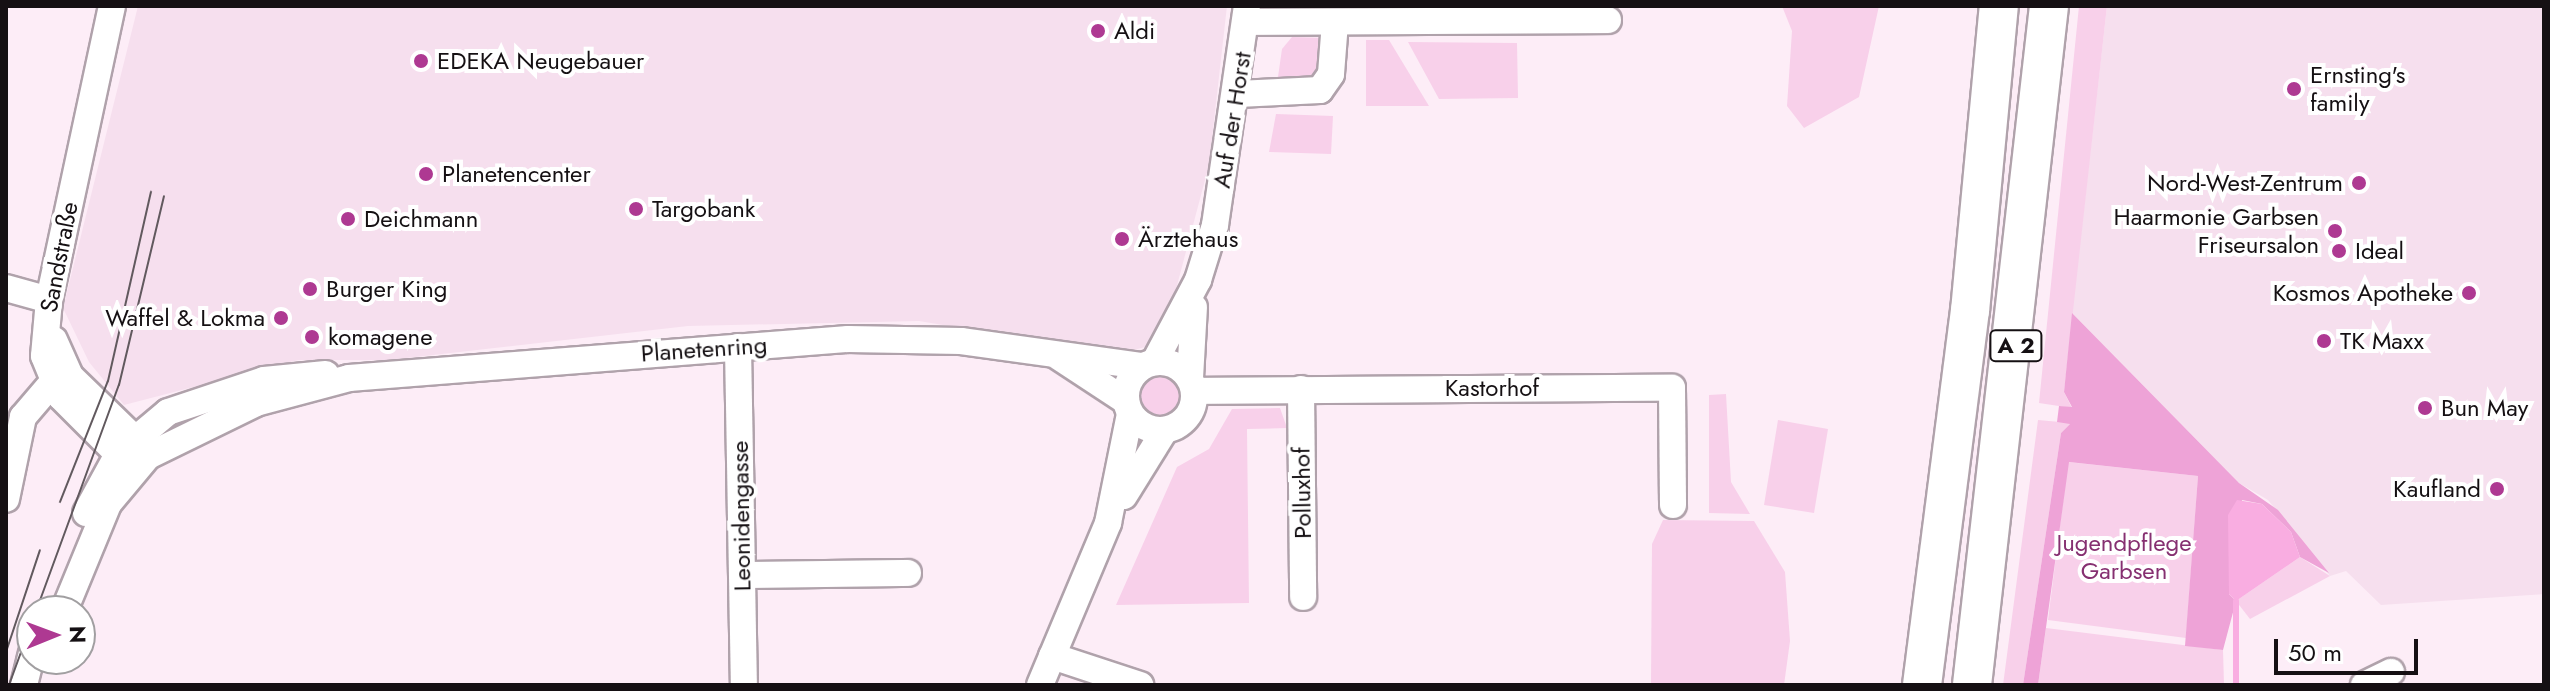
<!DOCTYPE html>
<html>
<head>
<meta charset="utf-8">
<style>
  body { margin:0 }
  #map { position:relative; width:2550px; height:691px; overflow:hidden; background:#fdedf7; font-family:Jost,sans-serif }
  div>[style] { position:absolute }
  .built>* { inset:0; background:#f6dfee }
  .green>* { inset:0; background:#f8d0ea }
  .round { border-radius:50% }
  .forest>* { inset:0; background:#eea3d7 }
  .water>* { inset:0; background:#f9ade1 }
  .stream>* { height:6px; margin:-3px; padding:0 3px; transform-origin:3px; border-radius:3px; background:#f9ade1 }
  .roads { filter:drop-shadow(2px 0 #b0a2ab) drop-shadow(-2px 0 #b0a2ab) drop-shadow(0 2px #b0a2ab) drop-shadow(0 -2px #b0a2ab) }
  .minor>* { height:26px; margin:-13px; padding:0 13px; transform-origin:13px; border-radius:13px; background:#fff }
  .minor>.ring { margin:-13px; padding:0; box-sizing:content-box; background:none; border:26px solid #fff; border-radius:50% }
  .highway>* { height:38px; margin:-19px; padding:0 19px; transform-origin:19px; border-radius:19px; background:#fff }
  .tram>* { height:2px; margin:-1px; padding:0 1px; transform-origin:1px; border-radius:1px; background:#61595e }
  .dots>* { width:22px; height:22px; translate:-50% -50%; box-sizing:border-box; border:4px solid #fff; border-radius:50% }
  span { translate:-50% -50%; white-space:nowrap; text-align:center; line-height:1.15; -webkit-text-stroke:8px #fff; paint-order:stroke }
  .shield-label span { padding:2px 6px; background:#fff; border:2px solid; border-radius:6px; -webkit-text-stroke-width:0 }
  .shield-label { font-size:22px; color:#151013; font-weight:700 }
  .poi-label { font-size:24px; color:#151013 }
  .left { translate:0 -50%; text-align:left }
  .right { translate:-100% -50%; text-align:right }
  .street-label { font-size:24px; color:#151013 }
  .park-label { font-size:24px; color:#863071 }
  .frame { position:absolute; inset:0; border:8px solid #151013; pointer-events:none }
  .north { position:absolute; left:16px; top:595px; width:80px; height:80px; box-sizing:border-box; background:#fff; border:2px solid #a19fa1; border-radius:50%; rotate:89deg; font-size:22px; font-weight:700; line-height:32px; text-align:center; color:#151013 }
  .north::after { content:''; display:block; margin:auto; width:28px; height:36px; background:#ae3992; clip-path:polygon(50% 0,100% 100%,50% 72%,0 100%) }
  .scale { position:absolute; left:2274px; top:639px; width:144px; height:36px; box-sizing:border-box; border:4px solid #151013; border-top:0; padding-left:10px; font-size:24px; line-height:28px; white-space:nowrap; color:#151013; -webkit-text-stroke:6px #fff; paint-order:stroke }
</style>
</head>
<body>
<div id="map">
  <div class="built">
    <i style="clip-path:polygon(138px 6px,1227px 6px,1209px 165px,1175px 293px,1149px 346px,1118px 354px,919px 321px,688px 326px,389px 360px,298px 360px,124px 405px,89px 362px,63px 308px)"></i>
    <i style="clip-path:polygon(2107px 6px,2544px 6px,2544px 594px,2381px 605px,2346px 571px,2330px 576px,2268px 500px,2239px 483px,2072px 313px)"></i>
  </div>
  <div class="green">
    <i style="clip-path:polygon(1782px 6px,1879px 6px,1859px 97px,1804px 128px,1787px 106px,1792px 31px)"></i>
    <i style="clip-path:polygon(2079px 6px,2107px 6px,2064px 392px,2072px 408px,2039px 403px)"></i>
    <i style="clip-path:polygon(1292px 37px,1327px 38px,1326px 68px,1312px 79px,1277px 84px,1282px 49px)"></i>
    <i style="clip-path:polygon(1366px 40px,1389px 40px,1429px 106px,1366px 106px)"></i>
    <i style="clip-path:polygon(1408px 42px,1517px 43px,1518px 98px,1439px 99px)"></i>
    <i style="clip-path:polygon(1276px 114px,1333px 116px,1331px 154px,1269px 152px)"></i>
    <i class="round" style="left:1140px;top:375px;width:42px;height:42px"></i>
    <i style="clip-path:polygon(1726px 394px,1731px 482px,1750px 514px,1709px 513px,1709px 395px)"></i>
    <i style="clip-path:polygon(1280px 408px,1287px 428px,1247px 429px,1249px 603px,1116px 605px,1177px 467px,1209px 449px,1232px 409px)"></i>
    <i style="clip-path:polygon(1778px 420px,1828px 429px,1814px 513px,1764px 505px)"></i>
    <i style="clip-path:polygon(2038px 420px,2071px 423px,2061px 433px,2023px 685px,2003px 685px)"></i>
    <i style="clip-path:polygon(2068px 462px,2198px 476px,2186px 638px,2048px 620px)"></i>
    <i style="clip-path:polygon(1663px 520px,1754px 521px,1785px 572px,1790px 641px,1784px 685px,1651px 685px,1652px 544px)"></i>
    <i style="clip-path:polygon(2300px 557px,2330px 576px,2250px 619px,2236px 601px)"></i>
    <i style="clip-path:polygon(2046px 628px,2223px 650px,2224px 685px,2038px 685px)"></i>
  </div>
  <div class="forest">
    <i style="clip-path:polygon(2072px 313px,2239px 483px,2278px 510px,2329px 573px,2300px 557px,2291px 532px,2262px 504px,2242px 500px,2229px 594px,2236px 601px,2223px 650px,2185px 646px,2198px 476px,2069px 462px,2038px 685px,2023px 685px,2061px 433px,2070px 424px,2057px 422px,2059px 406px,2072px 407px,2064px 392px)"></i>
  </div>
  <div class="water">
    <i style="clip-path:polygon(2237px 500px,2262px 504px,2291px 532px,2300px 557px,2236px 601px,2229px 594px,2228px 515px)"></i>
  </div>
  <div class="stream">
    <i style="left:2236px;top:601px;width:84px;rotate:90deg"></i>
  </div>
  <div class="roads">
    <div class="minor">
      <i style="left:112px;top:6px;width:301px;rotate:102.1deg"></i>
      <i style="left:49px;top:300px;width:56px;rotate:95.1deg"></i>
      <i style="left:44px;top:356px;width:44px;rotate:67.5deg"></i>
      <i style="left:61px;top:397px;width:81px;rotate:45deg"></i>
      <i style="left:118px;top:454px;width:25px;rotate:21deg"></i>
      <i style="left:1246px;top:22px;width:362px;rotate:-0.3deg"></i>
      <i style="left:1238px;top:94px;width:82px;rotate:-2.8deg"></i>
      <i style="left:1320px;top:90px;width:19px;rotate:-55deg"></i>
      <i style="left:1331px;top:74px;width:52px;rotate:-85.6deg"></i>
      <i style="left:6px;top:288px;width:45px;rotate:15.6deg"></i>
      <i style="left:54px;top:340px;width:39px;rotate:66deg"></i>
      <i style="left:70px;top:376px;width:88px;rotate:44.1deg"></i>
      <i style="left:133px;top:437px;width:18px;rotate:74deg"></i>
      <i style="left:738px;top:347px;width:338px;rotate:89deg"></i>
      <i style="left:1059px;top:357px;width:80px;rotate:33.3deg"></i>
      <i style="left:1155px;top:361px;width:92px;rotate:-62deg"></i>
      <i style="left:1198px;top:280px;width:58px;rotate:-72.8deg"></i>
      <i style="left:1215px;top:225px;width:221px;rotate:-81.7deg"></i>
      <i class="ring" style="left:1126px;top:362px;width:42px;height:42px"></i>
      <i style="left:1190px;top:378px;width:71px;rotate:-86.8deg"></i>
      <i style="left:1301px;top:389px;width:208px;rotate:89.4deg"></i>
      <i style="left:1195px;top:391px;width:477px;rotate:-0.4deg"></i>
      <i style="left:1672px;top:388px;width:117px;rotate:89.5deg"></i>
      <i style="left:1124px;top:496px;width:78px;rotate:-58.2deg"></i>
      <i style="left:6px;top:499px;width:84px;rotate:-78.3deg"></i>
      <i style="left:23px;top:417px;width:45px;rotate:-49.5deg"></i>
      <i style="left:86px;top:513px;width:67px;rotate:-61.5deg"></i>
      <i style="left:118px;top:454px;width:65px;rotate:-40deg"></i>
      <i style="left:168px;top:412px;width:101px;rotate:-18.4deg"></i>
      <i style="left:264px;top:380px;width:62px;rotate:-5.5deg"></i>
      <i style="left:742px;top:575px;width:166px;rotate:-0.7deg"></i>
      <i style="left:64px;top:611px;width:116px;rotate:-67.6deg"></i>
      <i style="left:108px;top:504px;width:62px;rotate:-50.2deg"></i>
      <i style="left:148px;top:456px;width:120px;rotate:-26.1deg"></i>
      <i style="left:256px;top:403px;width:96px;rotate:-15deg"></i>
      <i style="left:349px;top:378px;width:501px;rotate:-4.47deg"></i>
      <i style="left:848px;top:339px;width:113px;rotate:1deg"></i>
      <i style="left:961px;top:341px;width:183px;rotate:7.9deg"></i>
      <i style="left:1052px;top:656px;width:93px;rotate:18.2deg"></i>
      <i style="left:24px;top:685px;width:32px;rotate:-76deg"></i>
      <i style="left:1040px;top:685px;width:176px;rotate:-67.2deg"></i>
      <i style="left:1108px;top:523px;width:111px;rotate:-78.6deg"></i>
      <i style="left:2364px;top:685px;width:30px;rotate:-26deg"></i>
    </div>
    <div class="highway">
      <i style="left:1922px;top:685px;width:377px;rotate:-82.7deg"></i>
      <i style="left:1970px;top:311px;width:306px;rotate:-84.6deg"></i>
      <i style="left:1972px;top:685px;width:683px;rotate:-83.53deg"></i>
    </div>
  </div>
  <div class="tram">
    <i style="left:60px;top:502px;width:130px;rotate:-68.4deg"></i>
    <i style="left:108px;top:381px;width:194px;rotate:-77.2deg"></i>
    <i style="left:7px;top:649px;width:104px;rotate:-71.6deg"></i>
    <i style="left:9px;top:685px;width:320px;rotate:-69.9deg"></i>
    <i style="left:119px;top:385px;width:194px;rotate:-76.6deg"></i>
  </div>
  <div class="dots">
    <i style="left:1098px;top:31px;background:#ae3992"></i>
    <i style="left:421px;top:61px;background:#ae3992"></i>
    <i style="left:2294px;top:89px;background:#ae3992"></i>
    <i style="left:426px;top:174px;background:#ae3992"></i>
    <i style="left:2359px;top:183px;background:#ae3992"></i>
    <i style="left:636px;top:209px;background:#ae3992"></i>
    <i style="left:348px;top:219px;background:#ae3992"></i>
    <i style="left:2335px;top:231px;background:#ae3992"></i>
    <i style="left:1122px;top:239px;background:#ae3992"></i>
    <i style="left:2339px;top:251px;background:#ae3992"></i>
    <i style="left:310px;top:289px;background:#ae3992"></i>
    <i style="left:2469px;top:293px;background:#ae3992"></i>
    <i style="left:281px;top:318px;background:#ae3992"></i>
    <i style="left:312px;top:337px;background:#ae3992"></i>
    <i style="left:2324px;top:341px;background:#ae3992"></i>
    <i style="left:2425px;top:408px;background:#ae3992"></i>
    <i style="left:2497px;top:489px;background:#ae3992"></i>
  </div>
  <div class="shield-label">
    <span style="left:2016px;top:346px">A 2</span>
  </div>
  <div class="poi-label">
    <span class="left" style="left:1114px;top:31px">Aldi</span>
    <span class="left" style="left:437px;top:61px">EDEKA Neugebauer</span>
    <span class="left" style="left:2310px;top:89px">Ernsting's<br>family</span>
    <span class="left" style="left:442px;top:174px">Planetencenter</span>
    <span class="right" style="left:2343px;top:183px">Nord-West-Zentrum</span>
    <span class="left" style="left:652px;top:209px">Targobank</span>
    <span class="right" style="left:2319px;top:231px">Haarmonie Garbsen<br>Friseursalon</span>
    <span class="left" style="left:364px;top:219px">Deichmann</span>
    <span class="left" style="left:1138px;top:239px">Ärztehaus</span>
    <span class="left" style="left:2355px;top:251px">Ideal</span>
    <span class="left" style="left:326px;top:289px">Burger King</span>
    <span class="right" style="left:2453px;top:293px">Kosmos Apotheke</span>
    <span class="right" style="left:265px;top:318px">Waffel &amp; Lokma</span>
    <span class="left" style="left:328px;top:337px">komagene</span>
    <span class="left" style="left:2340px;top:341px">TK Maxx</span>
    <span class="left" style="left:2441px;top:408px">Bun May</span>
    <span class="right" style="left:2481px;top:489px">Kaufland</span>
  </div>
  <div class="street-label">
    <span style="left:1232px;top:120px;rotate:-81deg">Auf der Horst</span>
    <span style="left:59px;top:257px;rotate:-79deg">Sandstraße</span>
    <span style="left:704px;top:349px;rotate:-4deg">Planetenring</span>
    <span style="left:1492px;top:388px">Kastorhof</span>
    <span style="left:1302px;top:493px;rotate:-91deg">Polluxhof</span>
    <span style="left:741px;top:516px;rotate:-91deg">Leonidengasse</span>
  </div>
  <div class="park-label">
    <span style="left:2124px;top:557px">Jugendpflege<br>Garbsen</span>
  </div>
  <div class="frame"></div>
  <div class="north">N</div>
  <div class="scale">50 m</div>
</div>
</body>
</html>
